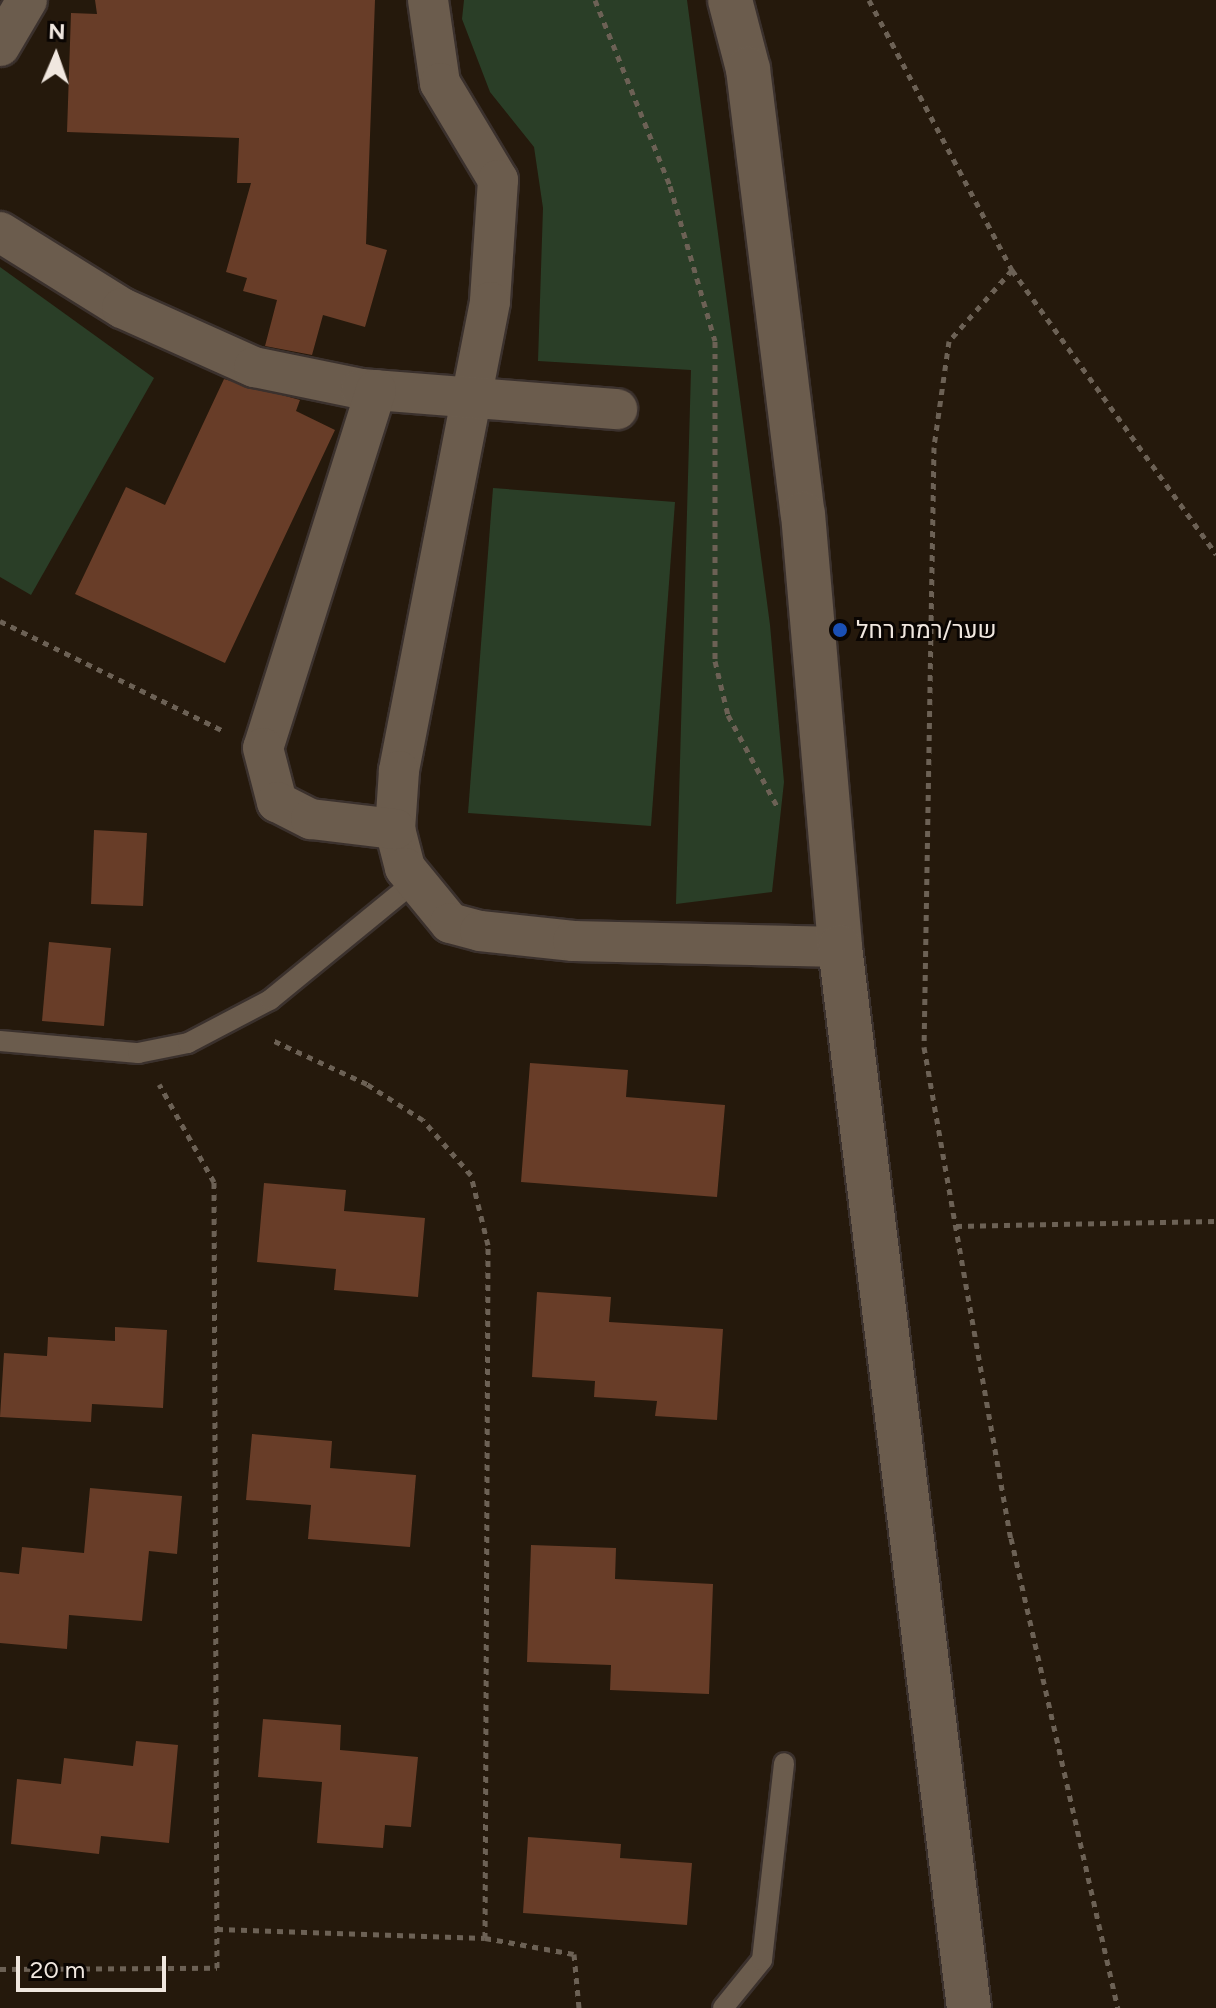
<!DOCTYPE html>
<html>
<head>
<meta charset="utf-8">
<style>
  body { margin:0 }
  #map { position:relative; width:1216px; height:2008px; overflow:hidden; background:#25190c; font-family:Figtree,Heebo,sans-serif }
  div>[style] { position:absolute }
  .green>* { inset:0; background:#2a3e27 }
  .building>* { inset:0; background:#683d28 }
  .path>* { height:5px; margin-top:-2.5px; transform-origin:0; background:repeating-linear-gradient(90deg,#6c6155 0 6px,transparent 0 12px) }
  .roads { filter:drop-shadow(2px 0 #3b312d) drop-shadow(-2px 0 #3b312d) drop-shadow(0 2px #3b312d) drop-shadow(0 -2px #3b312d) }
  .lane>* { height:20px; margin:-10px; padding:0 10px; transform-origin:10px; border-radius:10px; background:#6b5c4d }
  .street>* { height:40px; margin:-20px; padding:0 20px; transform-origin:20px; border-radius:20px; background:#6b5c4d }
  .secondary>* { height:44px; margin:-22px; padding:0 22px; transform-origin:22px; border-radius:22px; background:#6b5c4d }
  .dots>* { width:22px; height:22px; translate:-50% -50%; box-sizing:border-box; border:4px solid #0a0502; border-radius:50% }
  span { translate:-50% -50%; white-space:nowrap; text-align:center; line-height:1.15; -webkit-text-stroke:6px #0a0502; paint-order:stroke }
  .poi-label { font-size:24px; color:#f0e7df }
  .left { translate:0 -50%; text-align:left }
  .north { position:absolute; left:16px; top:16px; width:80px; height:80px; -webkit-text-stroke:6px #0a0502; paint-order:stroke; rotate:2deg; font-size:22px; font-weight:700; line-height:32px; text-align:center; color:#f0e7df }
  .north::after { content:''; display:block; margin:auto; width:28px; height:36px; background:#f0e7df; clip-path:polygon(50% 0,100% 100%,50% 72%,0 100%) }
  .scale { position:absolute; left:16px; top:1956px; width:150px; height:36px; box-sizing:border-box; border:4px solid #f0e7df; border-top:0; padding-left:10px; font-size:24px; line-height:28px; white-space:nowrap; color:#f0e7df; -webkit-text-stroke:6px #0a0502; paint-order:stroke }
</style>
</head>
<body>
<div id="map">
  <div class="green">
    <i style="clip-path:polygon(464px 0,687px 0,770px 625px,784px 782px,772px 892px,676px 904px,691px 370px,538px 361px,543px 208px,534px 147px,490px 92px,462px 19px)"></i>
    <i style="clip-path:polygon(0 267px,154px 378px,31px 595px,0 577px)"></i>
    <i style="clip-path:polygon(493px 488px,675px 502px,651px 826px,468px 813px)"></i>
  </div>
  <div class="building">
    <i style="clip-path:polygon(95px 0,375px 0,366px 244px,387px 250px,365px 327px,323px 315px,312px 355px,265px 346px,277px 300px,243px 291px,247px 278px,226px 272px,251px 183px,237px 183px,239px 138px,67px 132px,71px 13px,97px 14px)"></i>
    <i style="clip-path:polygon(224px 379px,300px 400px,296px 411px,335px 430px,225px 663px,75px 594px,126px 487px,165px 505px)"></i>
    <i style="clip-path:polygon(94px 830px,147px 833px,143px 906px,91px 904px)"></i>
    <i style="clip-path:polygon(49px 942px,111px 948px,104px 1026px,42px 1021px)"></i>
    <i style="clip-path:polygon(530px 1063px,628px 1070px,626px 1097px,725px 1105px,717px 1197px,521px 1182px)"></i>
    <i style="clip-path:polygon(264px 1183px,346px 1190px,344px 1211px,425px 1218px,418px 1297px,334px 1290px,336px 1269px,257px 1262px)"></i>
    <i style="clip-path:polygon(537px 1292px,611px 1297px,609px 1322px,723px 1329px,717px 1420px,655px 1416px,657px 1401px,594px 1397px,595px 1381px,532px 1377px)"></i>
    <i style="clip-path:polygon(115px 1327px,167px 1330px,163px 1408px,92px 1404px,91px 1422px,0 1417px,4px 1353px,47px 1356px,48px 1337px,115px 1341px)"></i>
    <i style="clip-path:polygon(252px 1434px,332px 1441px,330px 1468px,416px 1475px,410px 1547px,308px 1539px,311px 1505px,246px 1500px)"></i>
    <i style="clip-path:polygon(90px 1488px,182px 1496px,177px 1554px,149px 1551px,142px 1621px,69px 1615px,67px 1649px,0 1643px,0 1572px,19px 1574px,22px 1547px,84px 1553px)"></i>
    <i style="clip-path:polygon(531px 1545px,616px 1548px,615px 1579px,713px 1584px,709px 1694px,610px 1690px,611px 1665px,527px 1662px)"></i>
    <i style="clip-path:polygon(263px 1719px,341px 1725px,340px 1750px,418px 1757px,411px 1827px,385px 1825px,383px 1848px,317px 1843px,322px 1782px,258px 1777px)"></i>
    <i style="clip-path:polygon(136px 1741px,178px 1745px,169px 1843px,101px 1836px,99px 1854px,11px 1844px,17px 1779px,61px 1784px,64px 1758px,133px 1766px)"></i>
    <i style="clip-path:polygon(528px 1837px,621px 1844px,620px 1858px,692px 1863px,687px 1925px,523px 1913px)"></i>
  </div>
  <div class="path">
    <i style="left:595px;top:0;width:201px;rotate:68deg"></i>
    <i style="left:670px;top:186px;width:161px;rotate:73.8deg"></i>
    <i style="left:715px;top:341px;width:320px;rotate:90deg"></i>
    <i style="left:715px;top:661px;width:56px;rotate:76.5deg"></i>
    <i style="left:728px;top:715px;width:106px;rotate:61.7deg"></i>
    <i style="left:869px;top:0;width:306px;rotate:62.1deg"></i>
    <i style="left:1012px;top:270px;width:350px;rotate:54.3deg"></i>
    <i style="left:1012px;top:270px;width:95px;rotate:131.6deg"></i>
    <i style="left:949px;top:341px;width:107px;rotate:98.1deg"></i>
    <i style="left:934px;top:447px;width:600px;rotate:90.95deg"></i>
    <i style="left:924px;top:1047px;width:499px;rotate:80deg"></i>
    <i style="left:1011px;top:1538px;width:482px;rotate:77.2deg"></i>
    <i style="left:0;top:621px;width:247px;rotate:26.2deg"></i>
    <i style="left:956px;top:1226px;width:260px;rotate:-1.1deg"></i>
    <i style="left:217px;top:1929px;width:268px;rotate:1.9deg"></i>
    <i style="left:485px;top:1938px;width:693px;rotate:-89.75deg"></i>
    <i style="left:488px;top:1245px;width:72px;rotate:-103.7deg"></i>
    <i style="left:471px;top:1175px;width:73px;rotate:-131.1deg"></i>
    <i style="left:423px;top:1120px;width:67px;rotate:-147.3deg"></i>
    <i style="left:367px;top:1084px;width:105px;rotate:-155.1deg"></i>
    <i style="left:485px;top:1938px;width:90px;rotate:10.2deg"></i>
    <i style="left:574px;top:1954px;width:54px;rotate:84.7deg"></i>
    <i style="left:0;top:1969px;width:217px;rotate:-0.3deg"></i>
    <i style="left:217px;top:1968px;width:786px;rotate:-90.22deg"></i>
    <i style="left:214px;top:1182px;width:112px;rotate:-119.3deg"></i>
  </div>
  <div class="roads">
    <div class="lane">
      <i style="left:0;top:1041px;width:139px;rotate:5deg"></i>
      <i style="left:138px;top:1053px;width:51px;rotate:-11.3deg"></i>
      <i style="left:188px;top:1043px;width:93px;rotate:-27.7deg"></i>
      <i style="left:270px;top:1000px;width:186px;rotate:-39.3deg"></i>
      <i style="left:723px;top:2008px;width:62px;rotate:-50.9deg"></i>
      <i style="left:762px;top:1960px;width:198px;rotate:-83.6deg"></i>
    </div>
    <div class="street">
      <i style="left:428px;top:0;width:84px;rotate:81.8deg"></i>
      <i style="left:440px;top:83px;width:113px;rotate:59.1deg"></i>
      <i style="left:498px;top:180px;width:122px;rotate:93.8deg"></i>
      <i style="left:490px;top:302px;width:478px;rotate:101deg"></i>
      <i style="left:399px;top:771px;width:58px;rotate:93.9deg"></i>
      <i style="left:395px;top:829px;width:40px;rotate:75.6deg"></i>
      <i style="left:405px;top:868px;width:71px;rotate:50.7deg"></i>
      <i style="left:450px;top:923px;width:31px;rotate:15deg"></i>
      <i style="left:480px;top:931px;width:94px;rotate:6.1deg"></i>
      <i style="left:573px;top:941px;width:267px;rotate:1.3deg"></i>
      <i style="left:0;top:46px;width:53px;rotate:-59.6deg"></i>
      <i style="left:0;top:232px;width:144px;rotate:31.9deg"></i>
      <i style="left:122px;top:308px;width:145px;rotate:24.1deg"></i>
      <i style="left:254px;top:367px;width:109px;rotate:11.6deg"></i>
      <i style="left:361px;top:389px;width:257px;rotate:4.5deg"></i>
      <i style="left:376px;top:390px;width:375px;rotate:107.5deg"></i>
      <i style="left:263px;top:748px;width:56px;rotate:75.5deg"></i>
      <i style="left:277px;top:802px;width:38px;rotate:27deg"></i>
      <i style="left:311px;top:819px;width:85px;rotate:6.8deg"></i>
    </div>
    <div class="secondary">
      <i style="left:730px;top:0;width:71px;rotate:75.4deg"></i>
      <i style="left:748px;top:69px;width:448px;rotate:83deg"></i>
      <i style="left:803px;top:514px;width:435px;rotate:85.1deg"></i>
      <i style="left:840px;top:947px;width:1069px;rotate:83.07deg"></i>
    </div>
  </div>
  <div class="dots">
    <i style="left:840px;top:630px;background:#1a4fb4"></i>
  </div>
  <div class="poi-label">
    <span class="left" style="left:856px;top:630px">שער/רמת רחל</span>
  </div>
  <div class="north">N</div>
  <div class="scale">20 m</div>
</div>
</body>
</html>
